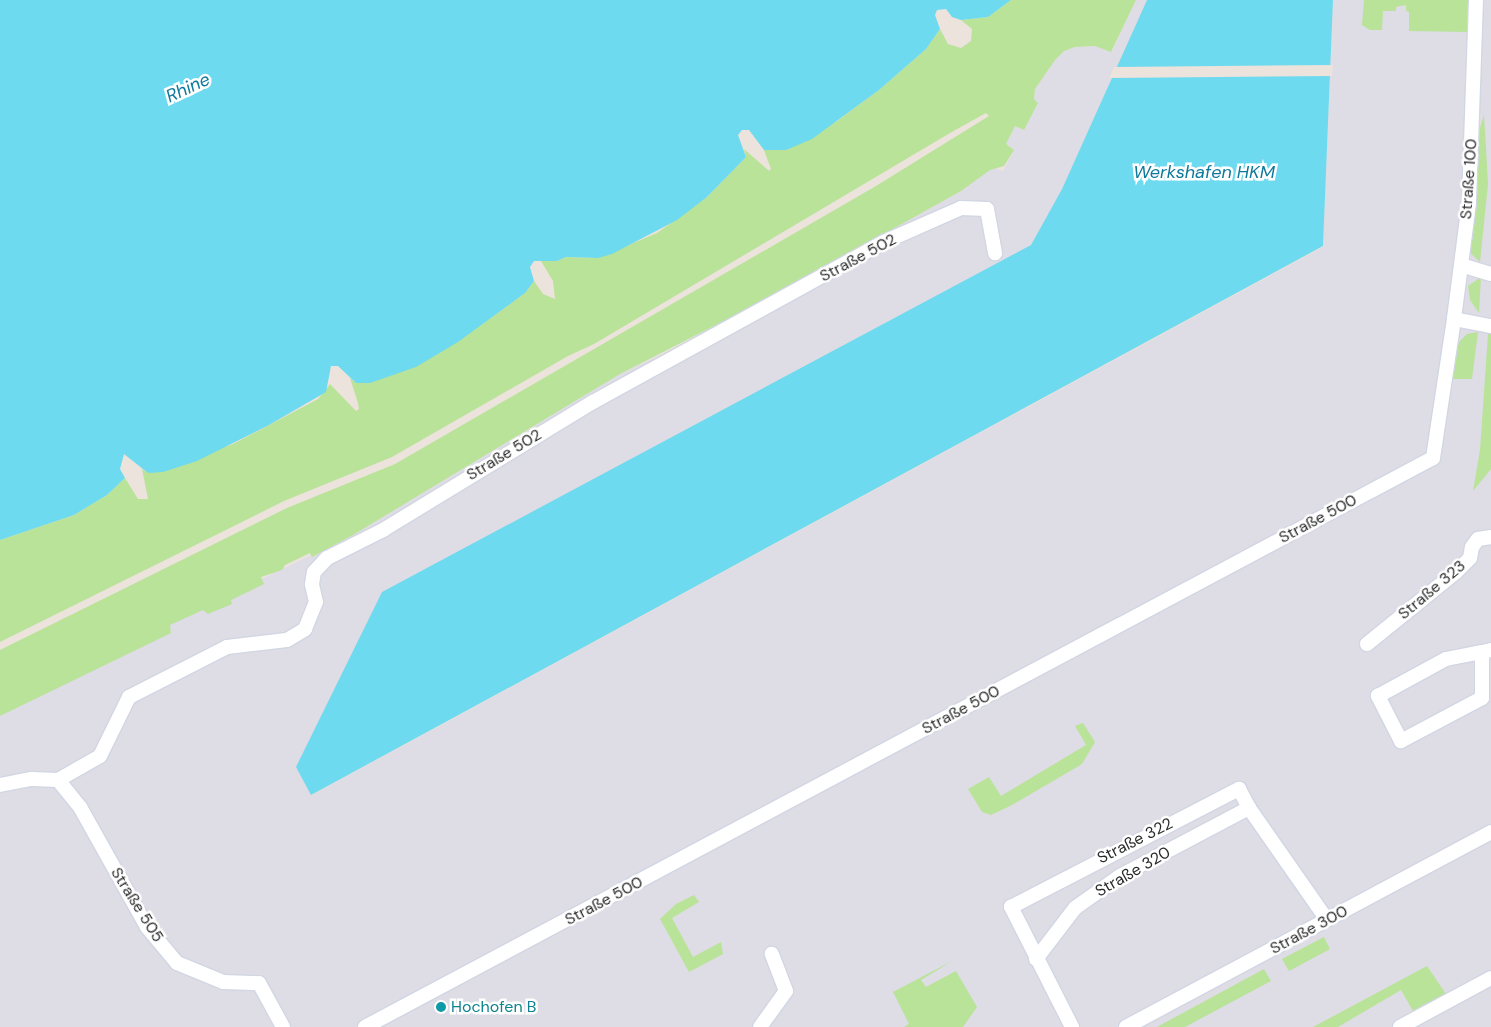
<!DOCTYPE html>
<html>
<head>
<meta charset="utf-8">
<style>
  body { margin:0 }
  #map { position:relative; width:1491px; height:1027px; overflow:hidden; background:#ece3dc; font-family:"DM Sans",sans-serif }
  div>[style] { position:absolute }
  .industrial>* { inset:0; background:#dedce4 }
  .green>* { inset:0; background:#b9e398 }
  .water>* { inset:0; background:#6edaef }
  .pier>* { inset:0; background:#ece3dc }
  .roads { filter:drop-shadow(1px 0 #d1d6e3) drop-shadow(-1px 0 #d1d6e3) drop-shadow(0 1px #d1d6e3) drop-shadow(0 -1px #d1d6e3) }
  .minor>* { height:14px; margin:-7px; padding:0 7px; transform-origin:7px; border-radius:7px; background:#fff }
  .dots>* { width:14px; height:14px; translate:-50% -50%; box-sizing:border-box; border:2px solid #fff; border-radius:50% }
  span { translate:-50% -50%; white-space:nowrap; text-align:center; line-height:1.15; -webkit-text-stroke:5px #fff; paint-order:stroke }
  .street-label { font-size:16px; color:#2a2a2a }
  .culture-label { font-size:16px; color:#0d838f }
  .left { translate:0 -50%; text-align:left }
  .water-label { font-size:18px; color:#0d799b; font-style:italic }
</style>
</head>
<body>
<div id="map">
  <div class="industrial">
    <i style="clip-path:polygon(1136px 0,1147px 0,1062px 189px,1031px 245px,296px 767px,312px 795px,1323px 247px,1333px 0,1491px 0,1491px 1027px,0 1027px,0 704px,353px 535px,620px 374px,690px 341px,961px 191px,992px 167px,1003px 171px,1014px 150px,1006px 144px,1015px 126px,1024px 130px,1038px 103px,1034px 99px,1035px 89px,1055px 60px,1064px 51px,1075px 47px,1095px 46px,1112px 51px)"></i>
  </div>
  <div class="green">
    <i style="clip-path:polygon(1011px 0,1136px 0,1111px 52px,1095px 46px,1075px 47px,1064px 51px,1055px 60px,1035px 89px,1034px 99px,1038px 103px,1024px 130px,1015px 126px,1006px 144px,1014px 150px,1004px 166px,990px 170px,961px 191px,765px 300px,620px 374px,353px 535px,312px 557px,310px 553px,285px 565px,282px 570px,261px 577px,264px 584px,231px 600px,232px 604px,208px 614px,203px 610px,170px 625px,171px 633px,0 716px,0 650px,287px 508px,395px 464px,876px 186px,989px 116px,986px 113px,950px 133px,594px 344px,568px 356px,392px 457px,284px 501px,0 642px,0 540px,74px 515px,107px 495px,125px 478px,138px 499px,148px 499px,142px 469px,148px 473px,233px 444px,318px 399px,330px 384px,356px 411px,359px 409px,358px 403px,350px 378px,356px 383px,474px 330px,525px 293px,534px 281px,543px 294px,555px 299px,553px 281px,541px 261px,557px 261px,566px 257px,598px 258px,657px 233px,707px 197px,746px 157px,744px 149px,769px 171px,771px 169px,764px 150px,786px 150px,837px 121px,879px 90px,926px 49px,940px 29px,948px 44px,961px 48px,971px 41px,972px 29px,961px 20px,988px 17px)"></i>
    <i style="clip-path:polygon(1364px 0,1468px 0,1467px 32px,1409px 31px,1409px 12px,1406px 11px,1406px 5px,1396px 7px,1396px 11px,1383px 11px,1382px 30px,1370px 30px,1362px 25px)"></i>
    <i style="clip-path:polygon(1484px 115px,1488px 184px,1480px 262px,1466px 249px,1470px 243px,1480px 128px)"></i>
    <i style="clip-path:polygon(1481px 277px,1479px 313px,1470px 300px,1468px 286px)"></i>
    <i style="clip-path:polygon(1478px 332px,1472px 379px,1450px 379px,1459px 342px,1467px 334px)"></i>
    <i style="clip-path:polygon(1488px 334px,1491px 334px,1491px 469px,1473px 491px,1480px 450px)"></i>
    <i style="clip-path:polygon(1083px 723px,1095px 742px,1082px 764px,1012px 805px,991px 815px,982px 812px,968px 789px,989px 777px,1001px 796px,1086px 745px,1075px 726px)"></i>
    <i style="clip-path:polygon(694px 895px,699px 902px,672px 918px,693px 957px,721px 942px,723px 954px,689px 972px,660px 919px,676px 904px)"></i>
    <i style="clip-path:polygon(1324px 937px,1330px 949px,1289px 971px,1282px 959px)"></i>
    <i style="clip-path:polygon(952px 961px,921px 980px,926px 987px,956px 971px,977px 1007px,963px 1027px,904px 1027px,909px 1024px,893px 992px)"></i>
    <i style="clip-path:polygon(1427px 966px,1446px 994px,1413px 1011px,1401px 990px,1338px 1027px,1313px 1027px)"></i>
    <i style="clip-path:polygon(1264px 969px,1271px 981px,1185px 1027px,1157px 1027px)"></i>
  </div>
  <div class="water">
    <i style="clip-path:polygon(0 0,1011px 0,988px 17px,961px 20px,952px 17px,946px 9px,937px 10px,935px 15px,940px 29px,926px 49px,879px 90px,812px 139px,786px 150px,764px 150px,749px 130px,742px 130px,738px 135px,746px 157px,707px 197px,677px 220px,612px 254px,598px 258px,566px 257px,557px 261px,534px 261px,530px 267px,534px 281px,525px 293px,458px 342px,416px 367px,370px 383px,356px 383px,338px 366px,331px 366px,326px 392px,269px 425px,197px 461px,163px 472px,148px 473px,124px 454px,120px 469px,125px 478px,107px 495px,74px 515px,0 540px)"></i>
    <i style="clip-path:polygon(1147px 0,1333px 0,1323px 246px,311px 795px,296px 767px,382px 592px,1031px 245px,1062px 189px)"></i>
  </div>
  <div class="pier">
    <i style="clip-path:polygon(1333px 65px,1332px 76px,1109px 78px,1114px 67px)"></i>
  </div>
  <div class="roads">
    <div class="minor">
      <i style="left:1476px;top:0;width:203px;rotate:92deg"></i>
      <i style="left:1469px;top:203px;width:117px;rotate:97.4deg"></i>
      <i style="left:1454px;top:319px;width:38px;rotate:11deg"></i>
      <i style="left:1461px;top:265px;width:31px;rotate:17deg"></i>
      <i style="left:1367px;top:644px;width:114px;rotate:-39deg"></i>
      <i style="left:1456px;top:572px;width:20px;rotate:-45deg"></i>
      <i style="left:1470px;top:558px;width:11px;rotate:-80deg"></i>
      <i style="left:1472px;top:547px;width:10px;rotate:-53deg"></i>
      <i style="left:1478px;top:539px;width:13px;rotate:-9deg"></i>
      <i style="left:1482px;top:652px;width:46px;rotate:90deg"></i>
      <i style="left:1482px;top:698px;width:92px;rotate:152deg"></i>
      <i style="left:1401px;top:741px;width:51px;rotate:-117.1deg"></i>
      <i style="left:1378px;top:696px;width:77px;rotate:-28.6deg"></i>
      <i style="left:1446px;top:659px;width:37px;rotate:-11deg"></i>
      <i style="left:1482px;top:652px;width:9px;rotate:-13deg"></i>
      <i style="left:58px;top:780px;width:48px;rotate:-29.7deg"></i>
      <i style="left:100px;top:756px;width:66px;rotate:-63.8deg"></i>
      <i style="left:129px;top:697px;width:110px;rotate:-27deg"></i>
      <i style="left:227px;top:647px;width:60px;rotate:-6.7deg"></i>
      <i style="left:287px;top:640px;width:21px;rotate:-31deg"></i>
      <i style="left:305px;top:629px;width:29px;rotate:-68deg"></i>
      <i style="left:316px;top:602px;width:18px;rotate:-103deg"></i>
      <i style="left:312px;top:584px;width:12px;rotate:-81deg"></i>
      <i style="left:314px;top:572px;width:19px;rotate:-47deg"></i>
      <i style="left:327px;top:558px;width:63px;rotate:-26.6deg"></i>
      <i style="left:383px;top:530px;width:246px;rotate:-31.4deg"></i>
      <i style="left:593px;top:402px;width:332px;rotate:-28.8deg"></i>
      <i style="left:884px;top:242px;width:84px;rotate:-23.8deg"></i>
      <i style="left:961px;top:208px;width:26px;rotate:2deg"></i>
      <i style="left:987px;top:209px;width:45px;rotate:79.7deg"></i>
      <i style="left:58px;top:780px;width:35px;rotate:51deg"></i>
      <i style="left:80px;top:807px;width:137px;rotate:60.8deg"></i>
      <i style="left:147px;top:927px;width:47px;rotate:50.2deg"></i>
      <i style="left:177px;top:963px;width:50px;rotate:22.4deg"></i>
      <i style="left:223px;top:982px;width:36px;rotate:2deg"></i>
      <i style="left:259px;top:983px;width:50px;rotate:61.4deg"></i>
      <i style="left:0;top:785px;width:33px;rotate:-11deg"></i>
      <i style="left:32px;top:779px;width:26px;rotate:2deg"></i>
      <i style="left:1036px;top:959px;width:64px;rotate:-52.6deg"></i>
      <i style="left:1075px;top:908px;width:55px;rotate:-35.4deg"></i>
      <i style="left:1120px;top:876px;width:146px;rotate:-27.8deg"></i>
      <i style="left:365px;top:1027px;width:1210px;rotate:-28.05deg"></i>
      <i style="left:1433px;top:458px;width:141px;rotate:-81.4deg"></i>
      <i style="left:760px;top:1027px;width:44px;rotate:-54.2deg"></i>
      <i style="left:786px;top:991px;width:40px;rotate:-111deg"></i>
      <i style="left:1072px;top:1027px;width:135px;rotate:-116.9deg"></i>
      <i style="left:1011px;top:907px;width:257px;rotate:-27.4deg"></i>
      <i style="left:1239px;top:789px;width:21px;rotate:62deg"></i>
      <i style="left:1249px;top:808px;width:136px;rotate:55.1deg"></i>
      <i style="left:1126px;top:1027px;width:414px;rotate:-28.1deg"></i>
      <i style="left:1400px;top:1027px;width:103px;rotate:-28.3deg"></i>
    </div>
  </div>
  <div class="dots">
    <i style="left:441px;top:1007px;background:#0f9aa8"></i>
  </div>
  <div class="street-label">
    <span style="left:1469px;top:179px;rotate:-86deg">Straße 100</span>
    <span style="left:858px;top:258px;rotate:-28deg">Straße 502</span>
    <span style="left:504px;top:455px;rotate:-31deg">Straße 502</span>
    <span style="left:1318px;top:519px;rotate:-28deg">Straße 500</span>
    <span style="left:1432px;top:590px;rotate:-40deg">Straße 323</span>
    <span style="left:961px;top:710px;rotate:-28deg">Straße 500</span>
    <span style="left:1135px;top:841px;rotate:-27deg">Straße 322</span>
    <span style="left:1133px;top:872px;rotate:-30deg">Straße 320</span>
    <span style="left:604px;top:901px;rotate:-28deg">Straße 500</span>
    <span style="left:137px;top:905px;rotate:58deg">Straße 505</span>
    <span style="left:1309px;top:930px;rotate:-28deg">Straße 300</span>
  </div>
  <div class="culture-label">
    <span class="left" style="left:451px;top:1007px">Hochofen B</span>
  </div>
  <div class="water-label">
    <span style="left:188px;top:88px;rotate:-25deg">Rhine</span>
    <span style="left:1204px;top:172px">Werkshafen HKM</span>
  </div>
</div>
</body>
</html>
